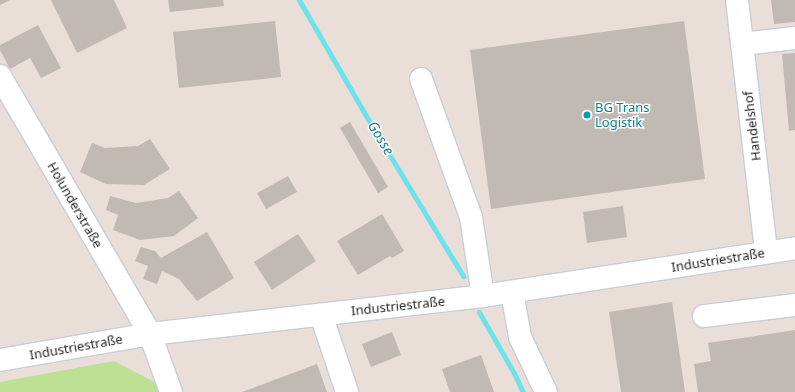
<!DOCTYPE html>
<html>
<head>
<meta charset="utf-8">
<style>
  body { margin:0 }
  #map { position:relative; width:795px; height:392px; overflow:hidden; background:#e9ded8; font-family:"Noto Sans",sans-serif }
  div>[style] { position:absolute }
  .green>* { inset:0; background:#bde095 }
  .stream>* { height:5px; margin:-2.5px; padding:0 2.5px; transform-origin:2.5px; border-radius:2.5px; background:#6ce2eb }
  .building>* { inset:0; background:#c1bab4 }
  .roads { filter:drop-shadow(1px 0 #c6ced9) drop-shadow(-1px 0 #c6ced9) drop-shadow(0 1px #c6ced9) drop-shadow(0 -1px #c6ced9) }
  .minor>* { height:22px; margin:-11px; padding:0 11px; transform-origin:11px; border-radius:11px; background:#fff }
  .dots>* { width:11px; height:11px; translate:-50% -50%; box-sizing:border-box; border:2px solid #fff; border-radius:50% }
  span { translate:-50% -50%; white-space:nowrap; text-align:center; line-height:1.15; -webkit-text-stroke:3px #fff; paint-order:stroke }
  .culture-label { font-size:13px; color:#0d838f }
  .left { translate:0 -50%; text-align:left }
  .street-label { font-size:13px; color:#272727 }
  .water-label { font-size:14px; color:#107f92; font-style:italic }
</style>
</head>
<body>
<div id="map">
  <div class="green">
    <i style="clip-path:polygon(114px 361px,158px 384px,161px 392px,0 392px,0 382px)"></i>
  </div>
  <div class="stream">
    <i style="left:299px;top:0;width:151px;rotate:59.9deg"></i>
    <i style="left:375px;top:131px;width:170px;rotate:58.7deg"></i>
    <i style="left:479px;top:312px;width:70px;rotate:60.2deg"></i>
    <i style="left:514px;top:373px;width:21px;rotate:65deg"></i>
  </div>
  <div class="building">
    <i style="clip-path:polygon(0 0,10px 0,0 5px)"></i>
    <i style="clip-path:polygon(51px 0,114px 0,127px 28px,77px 53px)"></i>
    <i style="clip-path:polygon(168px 0,223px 0,224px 6px,170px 12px)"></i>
    <i style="clip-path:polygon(771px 0,795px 0,795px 22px,774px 24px)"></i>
    <i style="clip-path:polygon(275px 21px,281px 77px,179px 88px,173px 32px)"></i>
    <i style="clip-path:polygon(684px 21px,705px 179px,491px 209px,470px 50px)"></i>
    <i style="clip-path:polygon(38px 25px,61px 68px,41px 78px,30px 58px,10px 69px,0 50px,0 45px)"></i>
    <i style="clip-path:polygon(795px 53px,795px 130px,789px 131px,782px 54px)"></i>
    <i style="clip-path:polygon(350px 122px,388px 187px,378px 193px,340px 128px)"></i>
    <i style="clip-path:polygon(150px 139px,170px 169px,144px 185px,106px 184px,80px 172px,92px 143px,105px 148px,138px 146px)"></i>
    <i style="clip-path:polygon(288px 176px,297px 192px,266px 209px,257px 193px)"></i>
    <i style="clip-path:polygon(179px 191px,198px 218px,174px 236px,140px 240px,113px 230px,118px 215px,106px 210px,110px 196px,136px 203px,168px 198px)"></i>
    <i style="clip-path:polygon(623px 206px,627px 237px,587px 243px,583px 212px)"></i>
    <i style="clip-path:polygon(382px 214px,404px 251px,392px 258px,390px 256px,358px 275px,337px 241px)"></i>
    <i style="clip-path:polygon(207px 232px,234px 278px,197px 301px,179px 279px,162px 271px,157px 284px,143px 279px,148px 266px,135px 261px,141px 247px,155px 251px,161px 258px)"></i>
    <i style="clip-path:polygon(298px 234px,316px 261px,272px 290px,254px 262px)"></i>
    <i style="clip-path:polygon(672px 302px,685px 392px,621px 392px,609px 312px)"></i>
    <i style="clip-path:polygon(795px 330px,795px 392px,698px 392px,694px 364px,711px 361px,708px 343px)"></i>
    <i style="clip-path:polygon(392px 332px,401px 355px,371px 367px,362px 344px)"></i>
    <i style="clip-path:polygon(481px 355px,494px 392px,450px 392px,442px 369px)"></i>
    <i style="clip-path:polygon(317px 364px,327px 392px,242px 392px)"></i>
  </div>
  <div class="roads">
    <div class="minor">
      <i style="left:737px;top:0;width:254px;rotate:83.4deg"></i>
      <i style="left:742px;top:44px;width:53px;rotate:-6.5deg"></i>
      <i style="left:0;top:76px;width:298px;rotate:59.8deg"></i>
      <i style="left:150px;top:334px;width:62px;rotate:70.1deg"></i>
      <i style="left:421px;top:79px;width:147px;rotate:70.1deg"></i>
      <i style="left:471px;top:217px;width:80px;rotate:81.4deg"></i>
      <i style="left:512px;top:292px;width:46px;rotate:79.9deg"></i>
      <i style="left:520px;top:337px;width:61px;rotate:64.7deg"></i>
      <i style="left:321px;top:315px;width:81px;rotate:71.3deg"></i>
      <i style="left:704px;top:316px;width:92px;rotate:-6.9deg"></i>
      <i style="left:0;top:360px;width:152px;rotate:-9.8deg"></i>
      <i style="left:150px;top:334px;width:335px;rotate:-6.5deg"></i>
      <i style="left:483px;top:296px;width:316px;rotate:-8.7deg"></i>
    </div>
  </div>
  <div class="dots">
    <i style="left:587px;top:115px;background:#0f9aa8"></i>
  </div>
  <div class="culture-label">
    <span class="left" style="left:595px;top:115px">BG Trans<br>Logistik</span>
  </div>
  <div class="street-label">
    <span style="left:752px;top:126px;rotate:-97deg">Handelshof</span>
    <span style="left:75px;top:205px;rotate:60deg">Holunderstraße</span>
    <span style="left:718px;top:260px;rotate:-9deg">Industriestraße</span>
    <span style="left:398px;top:306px;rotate:-6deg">Industriestraße</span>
    <span style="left:76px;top:347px;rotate:-10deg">Industriestraße</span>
  </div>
  <div class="water-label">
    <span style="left:381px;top:138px;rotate:59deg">Gosse</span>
  </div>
</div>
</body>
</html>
